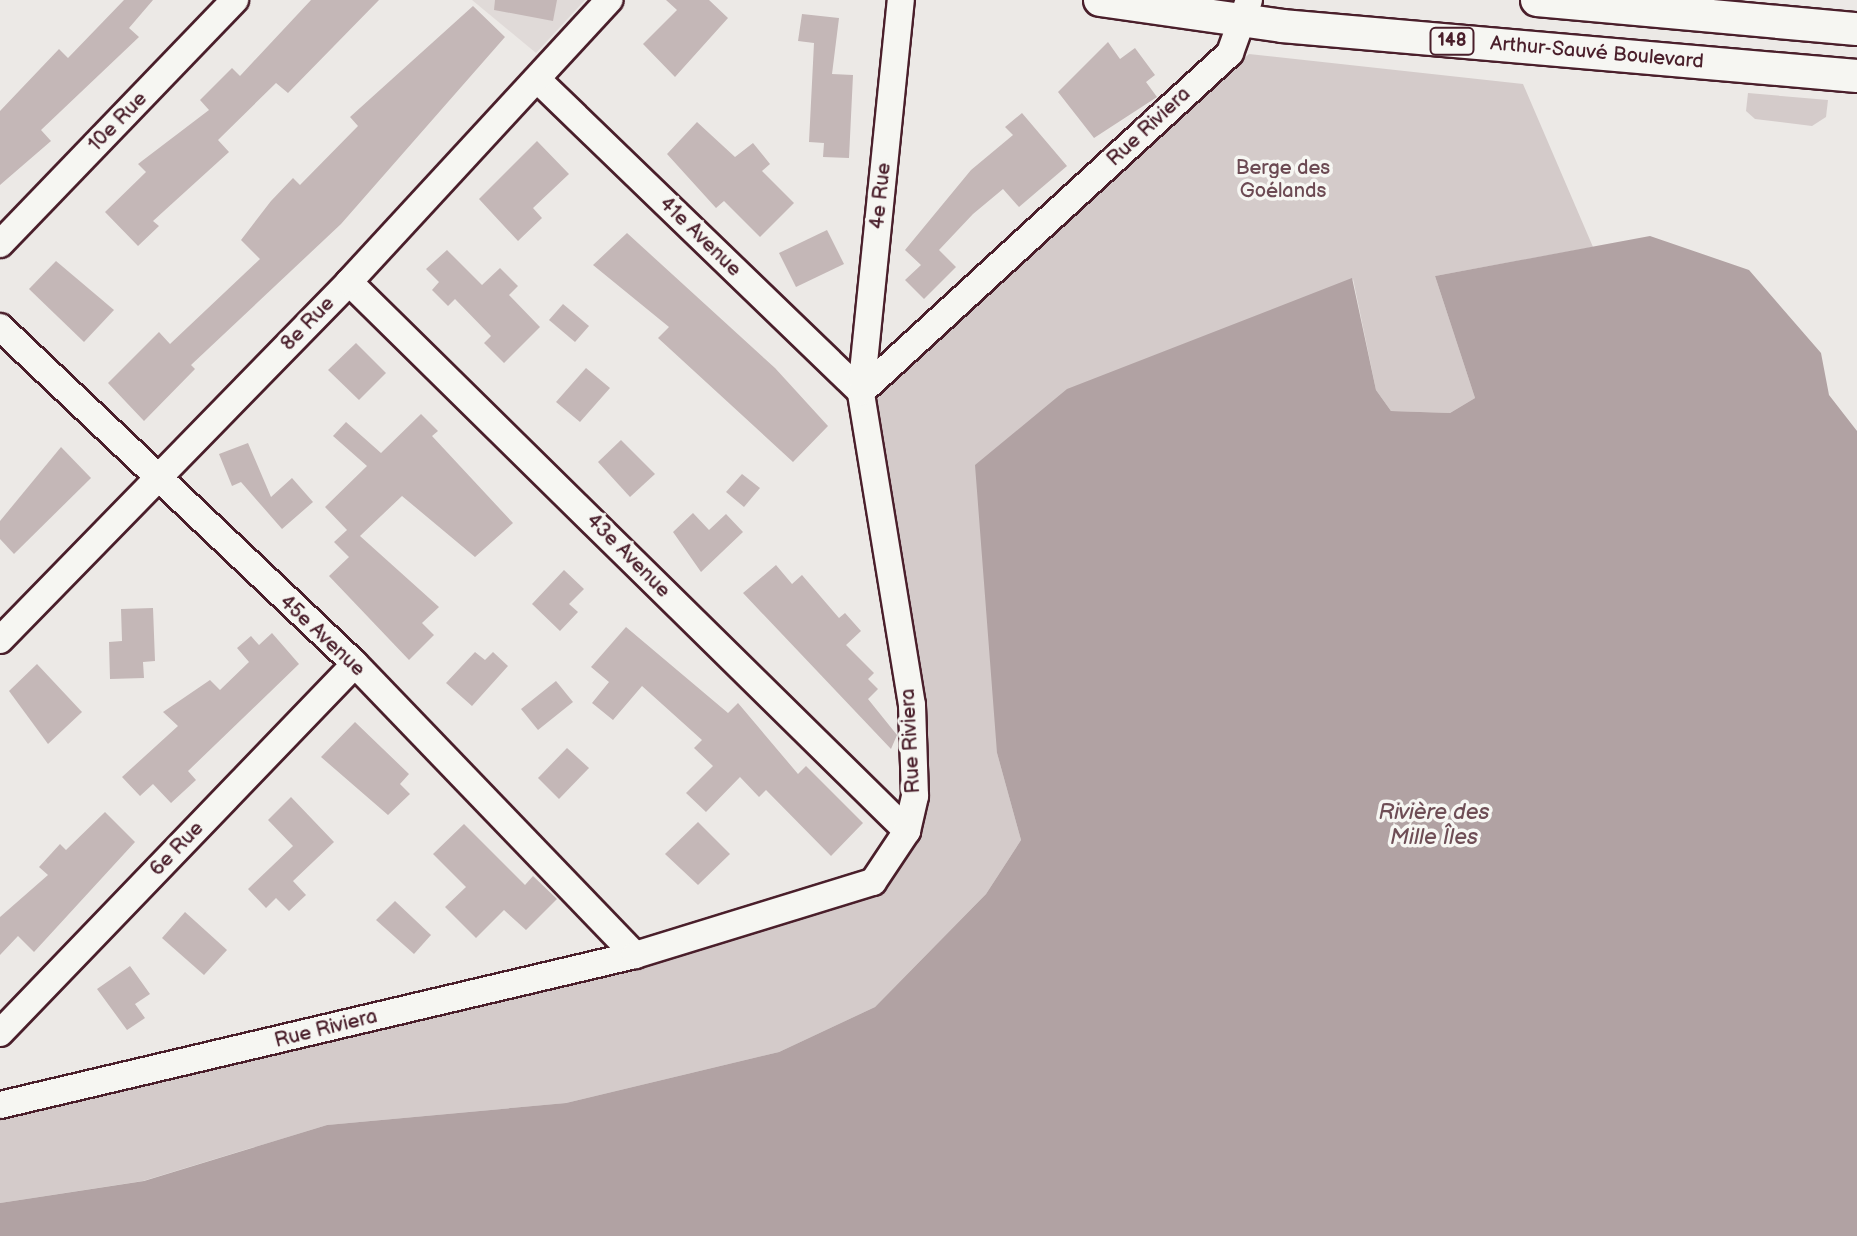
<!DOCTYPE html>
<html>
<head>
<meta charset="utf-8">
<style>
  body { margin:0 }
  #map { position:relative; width:1857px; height:1236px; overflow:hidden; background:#ece9e6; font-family:"Balsamiq Sans",sans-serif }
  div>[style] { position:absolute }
  .built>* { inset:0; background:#e0dad8 }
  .green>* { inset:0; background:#d4cbca }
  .water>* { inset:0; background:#b1a2a3 }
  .building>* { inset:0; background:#c4b7b7 }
  .roads { filter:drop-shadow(2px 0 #4a1f2b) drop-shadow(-2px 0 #4a1f2b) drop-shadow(0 2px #4a1f2b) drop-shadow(0 -2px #4a1f2b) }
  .minor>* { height:26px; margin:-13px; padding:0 13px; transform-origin:13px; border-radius:13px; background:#f6f6f2 }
  .major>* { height:32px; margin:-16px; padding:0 16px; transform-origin:16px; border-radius:16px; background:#f6f6f2 }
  span { translate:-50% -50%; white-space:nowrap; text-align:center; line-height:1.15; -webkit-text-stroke:7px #f6f6f2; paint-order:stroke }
  .shield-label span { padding:2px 6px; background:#f6f6f2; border:2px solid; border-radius:6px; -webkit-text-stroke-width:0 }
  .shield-label { font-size:18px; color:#4a1f2b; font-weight:700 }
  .street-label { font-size:20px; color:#4a1f2b }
  .park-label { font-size:20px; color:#6c4a53 }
  .water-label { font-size:22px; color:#6e4d55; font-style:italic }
</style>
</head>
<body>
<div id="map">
  <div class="built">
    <i style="clip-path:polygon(472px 0,585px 0,536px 53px)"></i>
  </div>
  <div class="green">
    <i style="clip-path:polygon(1249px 54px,1523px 84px,1593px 247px,1435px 276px,1475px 398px,1450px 413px,1391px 411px,1376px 390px,1353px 279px,997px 753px,1021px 840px,986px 894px,875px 1007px,779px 1052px,566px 1103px,327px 1125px,143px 1181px,0 1203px,0 1110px,873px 884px,915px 796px,861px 392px)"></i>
    <i style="clip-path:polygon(1748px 93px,1828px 100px,1826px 117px,1812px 126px,1755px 119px,1746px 111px)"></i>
  </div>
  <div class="water">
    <i style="clip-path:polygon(1650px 236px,1749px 270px,1821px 353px,1829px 395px,1857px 431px,1857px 1236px,0 1236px,0 1203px,144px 1181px,327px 1125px,566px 1103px,779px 1052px,875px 1007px,986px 894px,1021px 840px,997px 753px,975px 465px,1067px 389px,1352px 278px,1376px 390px,1391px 411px,1450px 413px,1475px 398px,1435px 276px)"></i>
  </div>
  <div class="building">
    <i style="clip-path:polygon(124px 0,153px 0,129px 28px,139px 37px,41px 130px,51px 141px,0 185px,0 111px,59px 49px,68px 58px)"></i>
    <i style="clip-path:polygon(311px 0,379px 0,288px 93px,276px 83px,218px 140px,229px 152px,153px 221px,159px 226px,138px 246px,105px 212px,146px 172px,138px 164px,209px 110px,200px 100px,232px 68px,240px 76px)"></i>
    <i style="clip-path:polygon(495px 0,557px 0,553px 21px,494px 10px)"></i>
    <i style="clip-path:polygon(666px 0,709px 0,728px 18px,675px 77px,643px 44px,677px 10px)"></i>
    <i style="clip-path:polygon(473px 6px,505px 37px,341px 224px,191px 365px,195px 369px,144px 421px,108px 383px,159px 332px,170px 344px,260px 259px,241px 240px,271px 201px,293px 178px,300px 185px,358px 126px,350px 117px)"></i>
    <i style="clip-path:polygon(802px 14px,839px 18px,832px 74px,853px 75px,849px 158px,823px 157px,824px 143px,809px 142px,814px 43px,798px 41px)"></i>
    <i style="clip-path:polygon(1108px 42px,1120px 59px,1135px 48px,1155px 75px,1146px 82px,1157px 97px,1094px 138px,1058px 92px)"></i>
    <i style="clip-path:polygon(1022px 113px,1067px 166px,1019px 207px,1003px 189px,973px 214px,939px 250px,956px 267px,924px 299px,905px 280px,921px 265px,905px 250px,971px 170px,1013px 135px,1005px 127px)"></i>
    <i style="clip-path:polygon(697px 122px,735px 157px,753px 143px,770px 164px,762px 171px,794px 203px,760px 237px,724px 201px,716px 208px,667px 154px)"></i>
    <i style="clip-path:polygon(537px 141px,569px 174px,533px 208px,542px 218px,518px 241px,479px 199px)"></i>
    <i style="clip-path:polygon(827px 230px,844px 264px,796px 287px,779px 253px)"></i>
    <i style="clip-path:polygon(627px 233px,775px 368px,828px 426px,793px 462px,658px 338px,669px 327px,593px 265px)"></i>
    <i style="clip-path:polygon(447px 250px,482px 285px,500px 268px,518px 286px,509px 295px,540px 327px,504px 363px,484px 343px,491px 336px,455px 299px,448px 306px,432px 290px,439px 282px,426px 269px)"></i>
    <i style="clip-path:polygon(56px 261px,114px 310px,84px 342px,29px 289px)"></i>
    <i style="clip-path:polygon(563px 304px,589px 326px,575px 342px,549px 320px)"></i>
    <i style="clip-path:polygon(356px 343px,386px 373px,359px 400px,328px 370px)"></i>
    <i style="clip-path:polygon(586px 368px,610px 388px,580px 422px,556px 402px)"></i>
    <i style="clip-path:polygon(421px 414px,438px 431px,432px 436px,513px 523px,475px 557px,402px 496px,360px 536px,439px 607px,422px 623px,434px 635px,409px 660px,329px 576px,349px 557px,334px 542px,347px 530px,325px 507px,367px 466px,333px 436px,346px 422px,381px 453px)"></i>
    <i style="clip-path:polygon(621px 440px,655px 474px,630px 497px,598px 462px)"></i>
    <i style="clip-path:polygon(248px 443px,271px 497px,292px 478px,313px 502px,282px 529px,241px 482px,232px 486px,219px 454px)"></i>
    <i style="clip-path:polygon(61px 447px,91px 478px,14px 554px,0 539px,0 521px)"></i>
    <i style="clip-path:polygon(742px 474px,760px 488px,744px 507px,726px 492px)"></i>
    <i style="clip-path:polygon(693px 513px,709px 530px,726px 514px,743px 532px,701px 572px,673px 532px)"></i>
    <i style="clip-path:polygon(776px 565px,792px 584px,802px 575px,839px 618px,845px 613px,861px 631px,846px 645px,874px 673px,868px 679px,878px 689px,868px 699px,897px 735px,891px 749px,743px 593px)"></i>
    <i style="clip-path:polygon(564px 570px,584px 589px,569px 604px,578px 612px,560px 631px,532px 604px)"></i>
    <i style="clip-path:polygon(153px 608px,155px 661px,143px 662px,144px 678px,110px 679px,109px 642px,122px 641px,121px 609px)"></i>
    <i style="clip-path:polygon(626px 627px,728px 713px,738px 703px,798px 774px,806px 766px,863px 823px,831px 856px,766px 790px,759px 797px,740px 777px,706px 812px,686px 793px,713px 766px,694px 748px,702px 740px,642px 686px,613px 720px,592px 703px,609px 682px,591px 667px)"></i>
    <i style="clip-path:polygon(272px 633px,299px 664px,188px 771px,196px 780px,171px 803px,153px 784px,140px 796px,122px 777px,178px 726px,163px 712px,210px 680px,220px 690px,249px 662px,237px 648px,251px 636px,259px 645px)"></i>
    <i style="clip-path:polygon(475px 652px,485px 660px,493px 652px,508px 666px,472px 706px,446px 683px)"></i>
    <i style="clip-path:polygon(37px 664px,82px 712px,48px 744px,9px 691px)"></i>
    <i style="clip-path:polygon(556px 681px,573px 702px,538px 730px,521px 709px)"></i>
    <i style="clip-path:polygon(355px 722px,409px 774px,400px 784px,410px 794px,388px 815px,321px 757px)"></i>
    <i style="clip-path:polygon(567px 748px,589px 768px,559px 799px,538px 778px)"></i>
    <i style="clip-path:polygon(291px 797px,334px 842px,293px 881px,306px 895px,289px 911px,276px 898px,266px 908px,248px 889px,293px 846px,268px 820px)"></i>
    <i style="clip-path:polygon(105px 812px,135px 842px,34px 952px,18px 936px,0 955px,0 917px,48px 875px,39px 867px,60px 844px,66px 850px)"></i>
    <i style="clip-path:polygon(698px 822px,730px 854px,698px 885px,665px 854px)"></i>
    <i style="clip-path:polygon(464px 824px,525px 885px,533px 876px,557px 899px,526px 930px,504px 910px,476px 938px,445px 907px,466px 887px,433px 854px)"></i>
    <i style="clip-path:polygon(395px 901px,431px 935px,414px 954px,376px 920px)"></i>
    <i style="clip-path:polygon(185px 912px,227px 950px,204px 975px,162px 938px)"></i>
    <i style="clip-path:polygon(130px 966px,150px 994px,135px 1004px,145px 1018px,127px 1030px,97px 989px)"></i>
  </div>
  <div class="roads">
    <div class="minor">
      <i style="left:539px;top:81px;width:448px;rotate:44deg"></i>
      <i style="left:0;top:244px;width:339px;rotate:-46.1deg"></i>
      <i style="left:349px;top:282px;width:783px;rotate:44.53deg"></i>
      <i style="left:0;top:327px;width:489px;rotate:43.5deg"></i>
      <i style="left:355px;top:664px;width:404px;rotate:46.1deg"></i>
      <i style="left:861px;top:392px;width:394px;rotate:-84.2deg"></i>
      <i style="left:0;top:640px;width:500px;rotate:-45.7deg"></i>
      <i style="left:349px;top:282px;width:384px;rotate:-47.3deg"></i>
      <i style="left:0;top:1033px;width:512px;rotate:-46.11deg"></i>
      <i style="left:0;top:1105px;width:652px;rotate:-13.29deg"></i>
      <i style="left:635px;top:955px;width:249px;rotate:-17.1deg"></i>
      <i style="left:873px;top:882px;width:61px;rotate:-56.3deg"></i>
      <i style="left:907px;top:831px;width:36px;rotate:-77deg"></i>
      <i style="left:915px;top:796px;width:91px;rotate:-91.9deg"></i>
      <i style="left:912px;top:705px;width:317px;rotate:-99.3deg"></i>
      <i style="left:861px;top:392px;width:501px;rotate:-42.57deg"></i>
      <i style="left:1230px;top:53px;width:56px;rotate:-70.3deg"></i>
    </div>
    <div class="major">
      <i style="left:1100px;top:0;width:184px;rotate:8.1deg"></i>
      <i style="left:1282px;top:26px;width:577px;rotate:4.97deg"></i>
      <i style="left:1537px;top:0;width:321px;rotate:5.2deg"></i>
    </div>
  </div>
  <div class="shield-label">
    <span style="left:1452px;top:41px">148</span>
  </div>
  <div class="street-label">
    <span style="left:1597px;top:53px;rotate:5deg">Arthur-Sauvé Boulevard</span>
    <span style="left:118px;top:122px;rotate:-46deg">10e Rue</span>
    <span style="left:1149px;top:127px;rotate:-43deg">Rue Riviera</span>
    <span style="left:881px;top:196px;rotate:-84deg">4e Rue</span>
    <span style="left:700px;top:237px;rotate:44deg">41e Avenue</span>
    <span style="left:308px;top:324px;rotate:-46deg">8e Rue</span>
    <span style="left:628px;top:556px;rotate:45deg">43e Avenue</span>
    <span style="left:322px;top:636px;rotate:43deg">45e Avenue</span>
    <span style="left:911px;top:741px;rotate:-93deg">Rue Riviera</span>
    <span style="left:177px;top:849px;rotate:-46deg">6e Rue</span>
    <span style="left:326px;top:1029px;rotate:-14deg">Rue Riviera</span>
  </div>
  <div class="park-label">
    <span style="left:1283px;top:180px">Berge des<br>Goélands</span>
  </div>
  <div class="water-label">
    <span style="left:1434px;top:825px">Rivière des<br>Mille Îles</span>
  </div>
</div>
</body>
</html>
